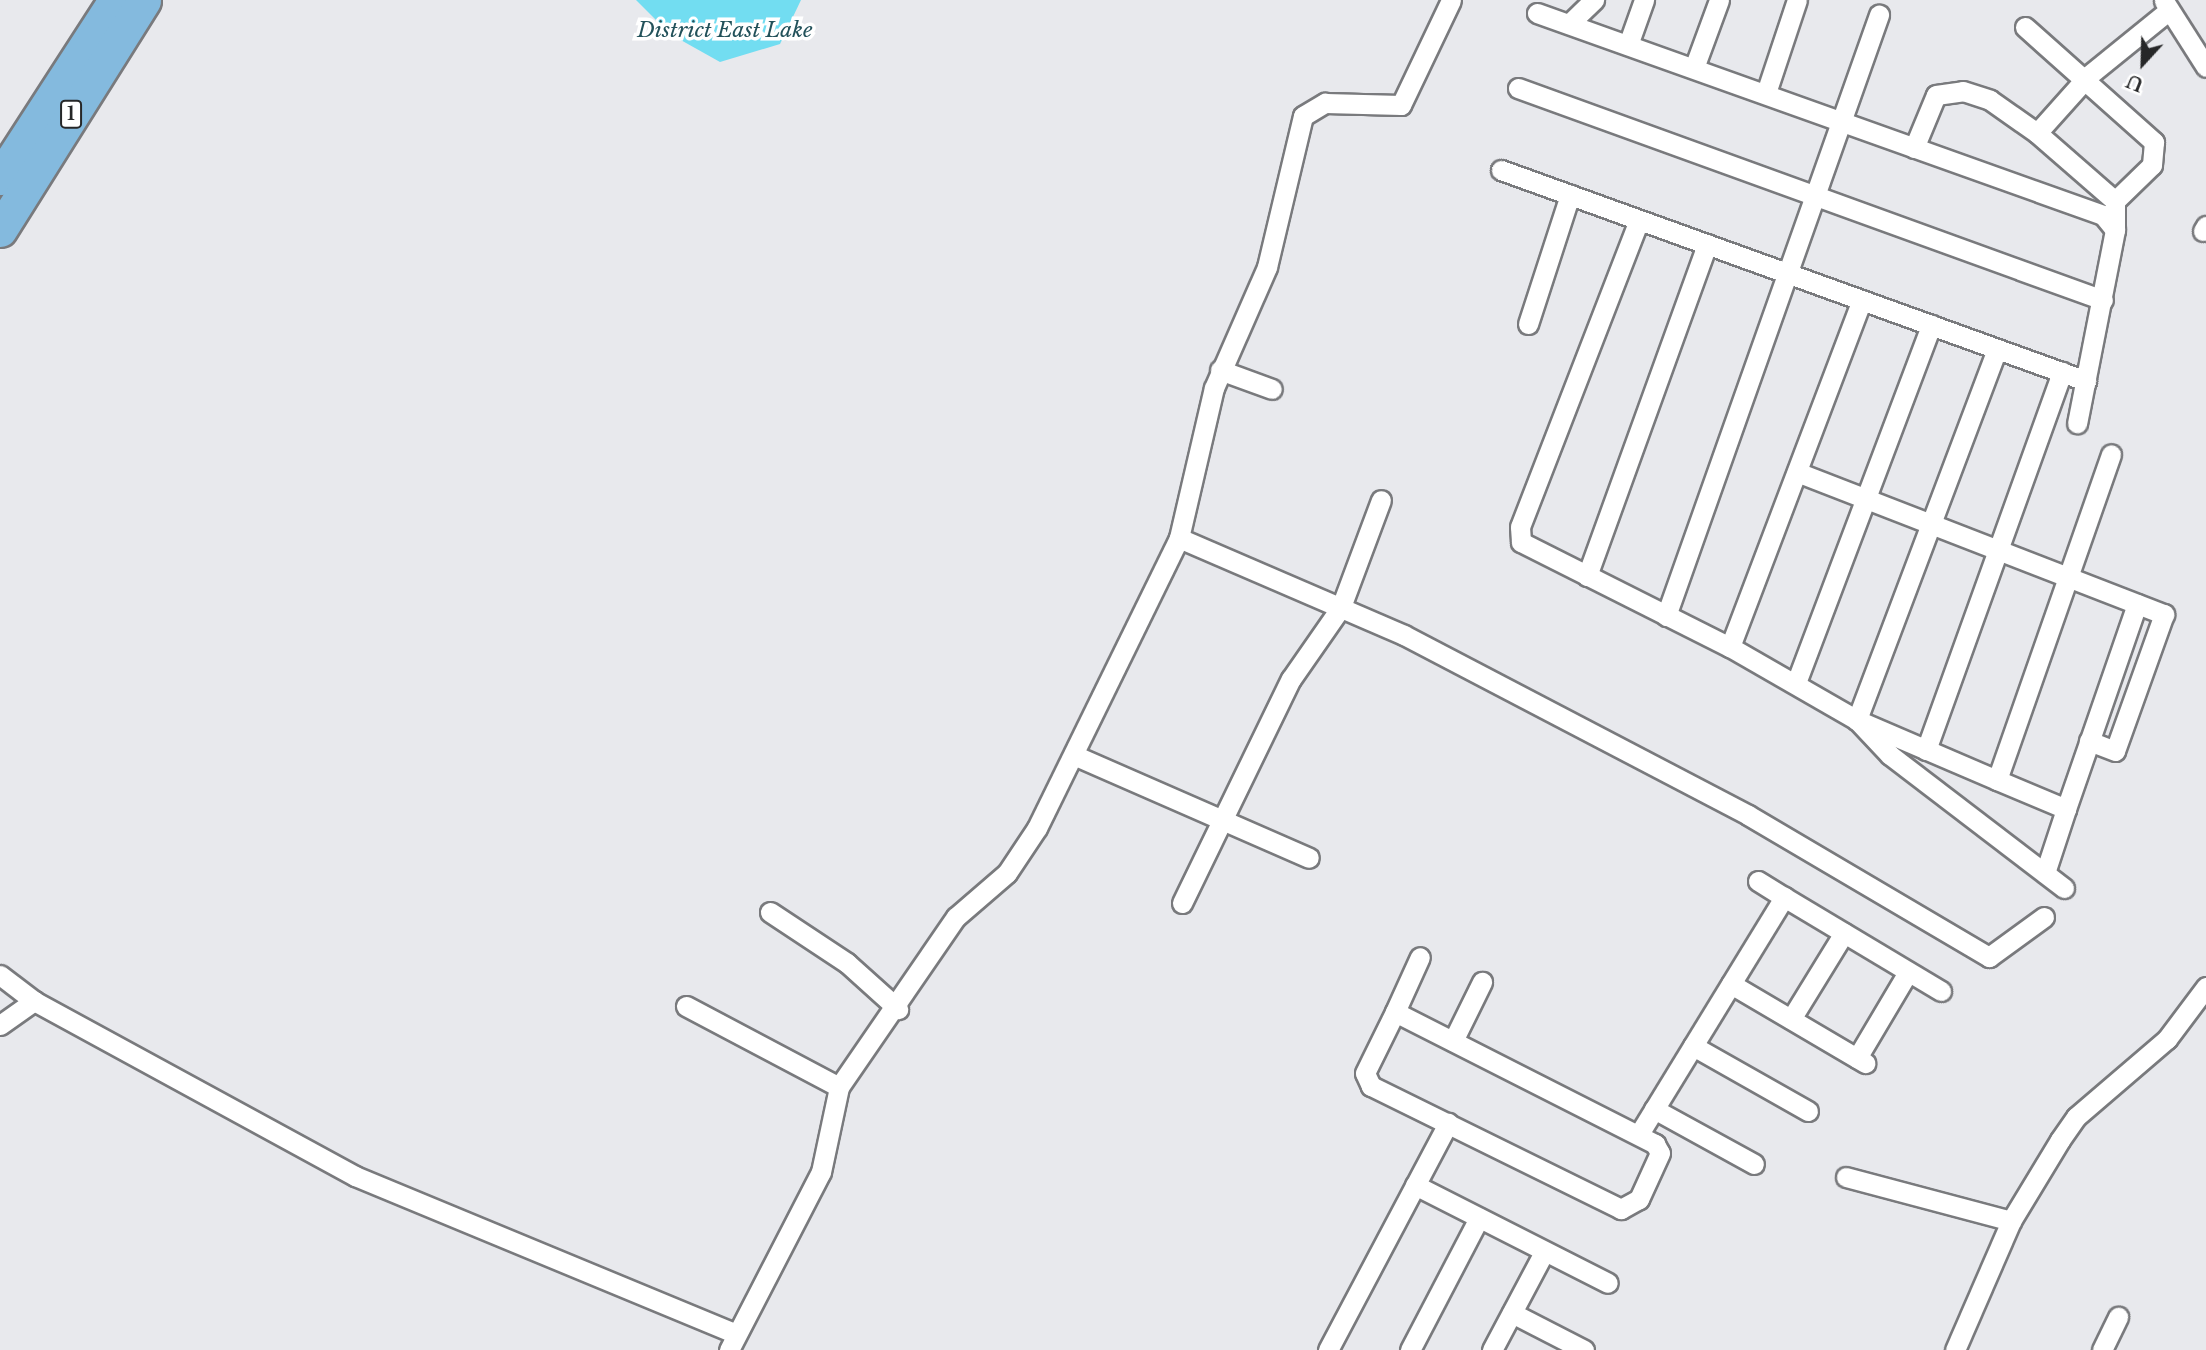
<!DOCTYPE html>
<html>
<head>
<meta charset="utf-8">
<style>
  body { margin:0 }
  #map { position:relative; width:2206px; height:1350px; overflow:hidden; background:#e8e9ed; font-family:"Libre Baskerville",serif }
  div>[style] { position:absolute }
  .water>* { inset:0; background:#72ddf1 }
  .roads { filter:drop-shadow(2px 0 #797a7d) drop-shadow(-2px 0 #797a7d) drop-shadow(0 2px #797a7d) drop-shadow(0 -2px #797a7d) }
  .minor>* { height:19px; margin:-9.5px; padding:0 9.5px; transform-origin:9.5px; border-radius:9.5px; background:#fff }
  .trunk>* { height:33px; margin:-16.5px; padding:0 16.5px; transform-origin:16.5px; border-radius:16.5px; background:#84bade }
  span { translate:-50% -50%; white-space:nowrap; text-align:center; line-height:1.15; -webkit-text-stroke:7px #fff; paint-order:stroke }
  .shield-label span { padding:2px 5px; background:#fff; border:2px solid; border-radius:5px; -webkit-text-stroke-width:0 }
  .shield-label { font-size:18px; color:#262728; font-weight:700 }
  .water-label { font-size:21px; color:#22515a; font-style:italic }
  .north { position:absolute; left:2108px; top:28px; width:70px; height:70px; -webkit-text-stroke:5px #fff; paint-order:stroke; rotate:202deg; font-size:19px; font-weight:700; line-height:28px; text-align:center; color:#262728 }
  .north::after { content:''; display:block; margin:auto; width:24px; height:32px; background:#262728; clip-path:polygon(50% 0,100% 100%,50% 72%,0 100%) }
</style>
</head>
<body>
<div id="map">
  <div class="water">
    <i style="clip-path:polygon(636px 0,801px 0,780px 44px,720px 62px,670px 34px)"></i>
  </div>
  <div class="roads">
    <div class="minor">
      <i style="left:2164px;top:1px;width:78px;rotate:57.5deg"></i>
      <i style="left:1537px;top:13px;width:601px;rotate:19.64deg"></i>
      <i style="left:2103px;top:215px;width:19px;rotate:51deg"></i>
      <i style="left:1569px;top:24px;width:35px;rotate:-44deg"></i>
      <i style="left:2025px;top:27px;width:173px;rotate:41.7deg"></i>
      <i style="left:2154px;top:142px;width:23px;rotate:95deg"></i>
      <i style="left:2152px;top:165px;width:52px;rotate:135.8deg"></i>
      <i style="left:1628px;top:45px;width:48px;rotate:-70.4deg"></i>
      <i style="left:1694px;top:68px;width:72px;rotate:-69.8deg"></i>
      <i style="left:1518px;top:88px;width:622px;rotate:19.92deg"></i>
      <i style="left:1766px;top:93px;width:98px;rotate:-71.6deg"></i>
      <i style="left:2037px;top:133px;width:76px;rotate:-48.2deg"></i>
      <i style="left:2088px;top:76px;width:103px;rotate:-39.1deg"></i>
      <i style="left:1914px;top:148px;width:57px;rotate:-67.5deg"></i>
      <i style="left:1936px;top:95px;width:27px;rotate:-8deg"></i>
      <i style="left:1963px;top:91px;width:28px;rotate:18deg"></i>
      <i style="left:1990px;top:100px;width:57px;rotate:35.1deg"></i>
      <i style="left:2037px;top:133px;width:103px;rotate:41.1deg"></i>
      <i style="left:2115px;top:201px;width:29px;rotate:90deg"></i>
      <i style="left:2115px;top:230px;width:197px;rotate:101.1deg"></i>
      <i style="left:1501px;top:170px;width:622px;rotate:19.83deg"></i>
      <i style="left:1639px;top:220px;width:329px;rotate:111.2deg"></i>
      <i style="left:1520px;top:527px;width:15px;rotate:86deg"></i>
      <i style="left:1521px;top:542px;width:234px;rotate:26.7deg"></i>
      <i style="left:1730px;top:647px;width:146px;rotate:29.9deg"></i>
      <i style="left:1857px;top:720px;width:152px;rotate:23.2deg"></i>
      <i style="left:1997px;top:780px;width:345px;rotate:-70.7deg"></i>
      <i style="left:2203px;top:231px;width:6px;rotate:-59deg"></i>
      <i style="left:1528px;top:324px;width:136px;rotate:-72deg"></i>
      <i style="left:1997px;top:349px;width:397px;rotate:110.7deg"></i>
      <i style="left:1857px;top:720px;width:48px;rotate:46.7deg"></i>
      <i style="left:1890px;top:755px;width:219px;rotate:37.4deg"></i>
      <i style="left:1220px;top:370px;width:55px;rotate:20.1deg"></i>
      <i style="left:1797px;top:472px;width:394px;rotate:21.2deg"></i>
      <i style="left:2164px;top:614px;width:145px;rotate:109.7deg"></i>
      <i style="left:2115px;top:751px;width:28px;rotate:-159deg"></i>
      <i style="left:1179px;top:538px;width:245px;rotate:23.3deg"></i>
      <i style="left:1404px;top:635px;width:388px;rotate:27.6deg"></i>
      <i style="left:1748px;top:815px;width:280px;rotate:30.5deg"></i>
      <i style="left:1989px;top:957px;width:68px;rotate:-36deg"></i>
      <i style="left:1587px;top:576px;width:353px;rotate:-70.1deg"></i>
      <i style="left:1666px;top:616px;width:638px;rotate:-70.49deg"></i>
      <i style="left:1730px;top:647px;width:371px;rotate:-69.2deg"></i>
      <i style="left:1796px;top:683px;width:383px;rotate:-69.3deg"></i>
      <i style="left:1926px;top:750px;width:402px;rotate:-70.2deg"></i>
      <i style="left:1076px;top:756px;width:254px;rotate:23.6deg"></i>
      <i style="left:1997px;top:780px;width:75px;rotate:22.8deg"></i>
      <i style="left:2066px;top:809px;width:217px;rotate:-70.9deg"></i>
      <i style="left:2045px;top:873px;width:67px;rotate:-71.8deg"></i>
      <i style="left:1758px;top:881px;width:31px;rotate:32deg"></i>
      <i style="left:1182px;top:903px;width:249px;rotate:-64.1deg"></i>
      <i style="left:1291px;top:679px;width:88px;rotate:-55.2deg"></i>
      <i style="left:1341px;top:607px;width:114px;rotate:-69.5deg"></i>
      <i style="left:770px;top:912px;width:92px;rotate:33.5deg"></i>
      <i style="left:847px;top:963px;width:69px;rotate:42deg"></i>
      <i style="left:0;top:975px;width:43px;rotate:37.4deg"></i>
      <i style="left:34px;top:1001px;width:366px;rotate:28.6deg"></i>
      <i style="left:355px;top:1176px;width:413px;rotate:22.5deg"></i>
      <i style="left:1731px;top:984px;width:156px;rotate:30.5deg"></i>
      <i style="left:686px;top:1006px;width:173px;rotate:27.9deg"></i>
      <i style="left:1395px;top:1012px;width:292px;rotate:26.9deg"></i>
      <i style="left:1655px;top:1144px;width:10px;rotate:61deg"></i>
      <i style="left:1660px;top:1153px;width:51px;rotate:114.5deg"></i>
      <i style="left:1639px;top:1199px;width:21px;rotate:151deg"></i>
      <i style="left:1621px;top:1209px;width:279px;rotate:-153.8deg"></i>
      <i style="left:1371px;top:1086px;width:14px;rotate:-115deg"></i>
      <i style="left:1365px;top:1073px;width:68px;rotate:-63.8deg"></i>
      <i style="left:1395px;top:1012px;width:60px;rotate:-65.6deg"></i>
      <i style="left:1791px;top:1019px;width:101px;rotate:-58.4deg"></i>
      <i style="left:0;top:1025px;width:42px;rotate:-35.2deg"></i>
      <i style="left:1453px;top:1041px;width:66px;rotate:-63.8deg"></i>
      <i style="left:1693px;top:1046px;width:132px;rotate:29.5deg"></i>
      <i style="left:1857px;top:1058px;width:100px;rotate:-59.3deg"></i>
      <i style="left:1654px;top:1109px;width:114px;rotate:28.8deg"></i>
      <i style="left:1639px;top:1134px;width:278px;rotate:-58.5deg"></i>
      <i style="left:1784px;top:897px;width:183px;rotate:30.9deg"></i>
      <i style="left:1846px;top:1177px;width:171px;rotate:14.9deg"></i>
      <i style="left:1415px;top:1185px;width:216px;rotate:26.9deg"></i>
      <i style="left:1512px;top:1313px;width:81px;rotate:27.2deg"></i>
      <i style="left:729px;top:1350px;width:200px;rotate:-62.7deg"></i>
      <i style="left:821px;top:1172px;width:87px;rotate:-78deg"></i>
      <i style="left:839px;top:1087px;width:206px;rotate:-55.5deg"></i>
      <i style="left:956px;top:917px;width:67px;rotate:-40.8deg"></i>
      <i style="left:1007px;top:873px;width:54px;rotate:-56.3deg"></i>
      <i style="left:1037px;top:828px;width:323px;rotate:-63.9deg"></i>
      <i style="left:1179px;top:538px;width:154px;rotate:-76.9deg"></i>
      <i style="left:1214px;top:388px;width:132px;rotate:-66.3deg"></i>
      <i style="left:1267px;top:267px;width:155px;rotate:-76.6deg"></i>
      <i style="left:1303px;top:116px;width:26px;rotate:-31deg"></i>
      <i style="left:1325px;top:103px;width:76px;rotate:1.5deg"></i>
      <i style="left:1401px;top:105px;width:116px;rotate:-64.5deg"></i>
      <i style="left:1328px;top:1350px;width:257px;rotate:-62.1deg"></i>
      <i style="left:1410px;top:1350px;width:149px;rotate:-62.4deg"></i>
      <i style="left:1492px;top:1350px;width:111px;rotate:-62deg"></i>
      <i style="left:1955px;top:1350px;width:141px;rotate:-66.5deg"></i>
      <i style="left:2011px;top:1221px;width:95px;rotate:-58.8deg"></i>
      <i style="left:2060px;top:1140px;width:28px;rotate:-55deg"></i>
      <i style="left:2076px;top:1117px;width:120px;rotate:-40.6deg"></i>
      <i style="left:2167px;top:1039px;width:65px;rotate:-53.1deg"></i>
      <i style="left:2102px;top:1350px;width:37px;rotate:-64deg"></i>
    </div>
    <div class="trunk">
      <i style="left:0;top:178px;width:212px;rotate:-57.1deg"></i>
      <i style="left:0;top:230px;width:271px;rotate:-57.9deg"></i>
    </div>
  </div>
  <div class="shield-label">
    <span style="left:71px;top:114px">1</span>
  </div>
  <div class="water-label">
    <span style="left:725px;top:30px">District East Lake</span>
  </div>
  <div class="north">U</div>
</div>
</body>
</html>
